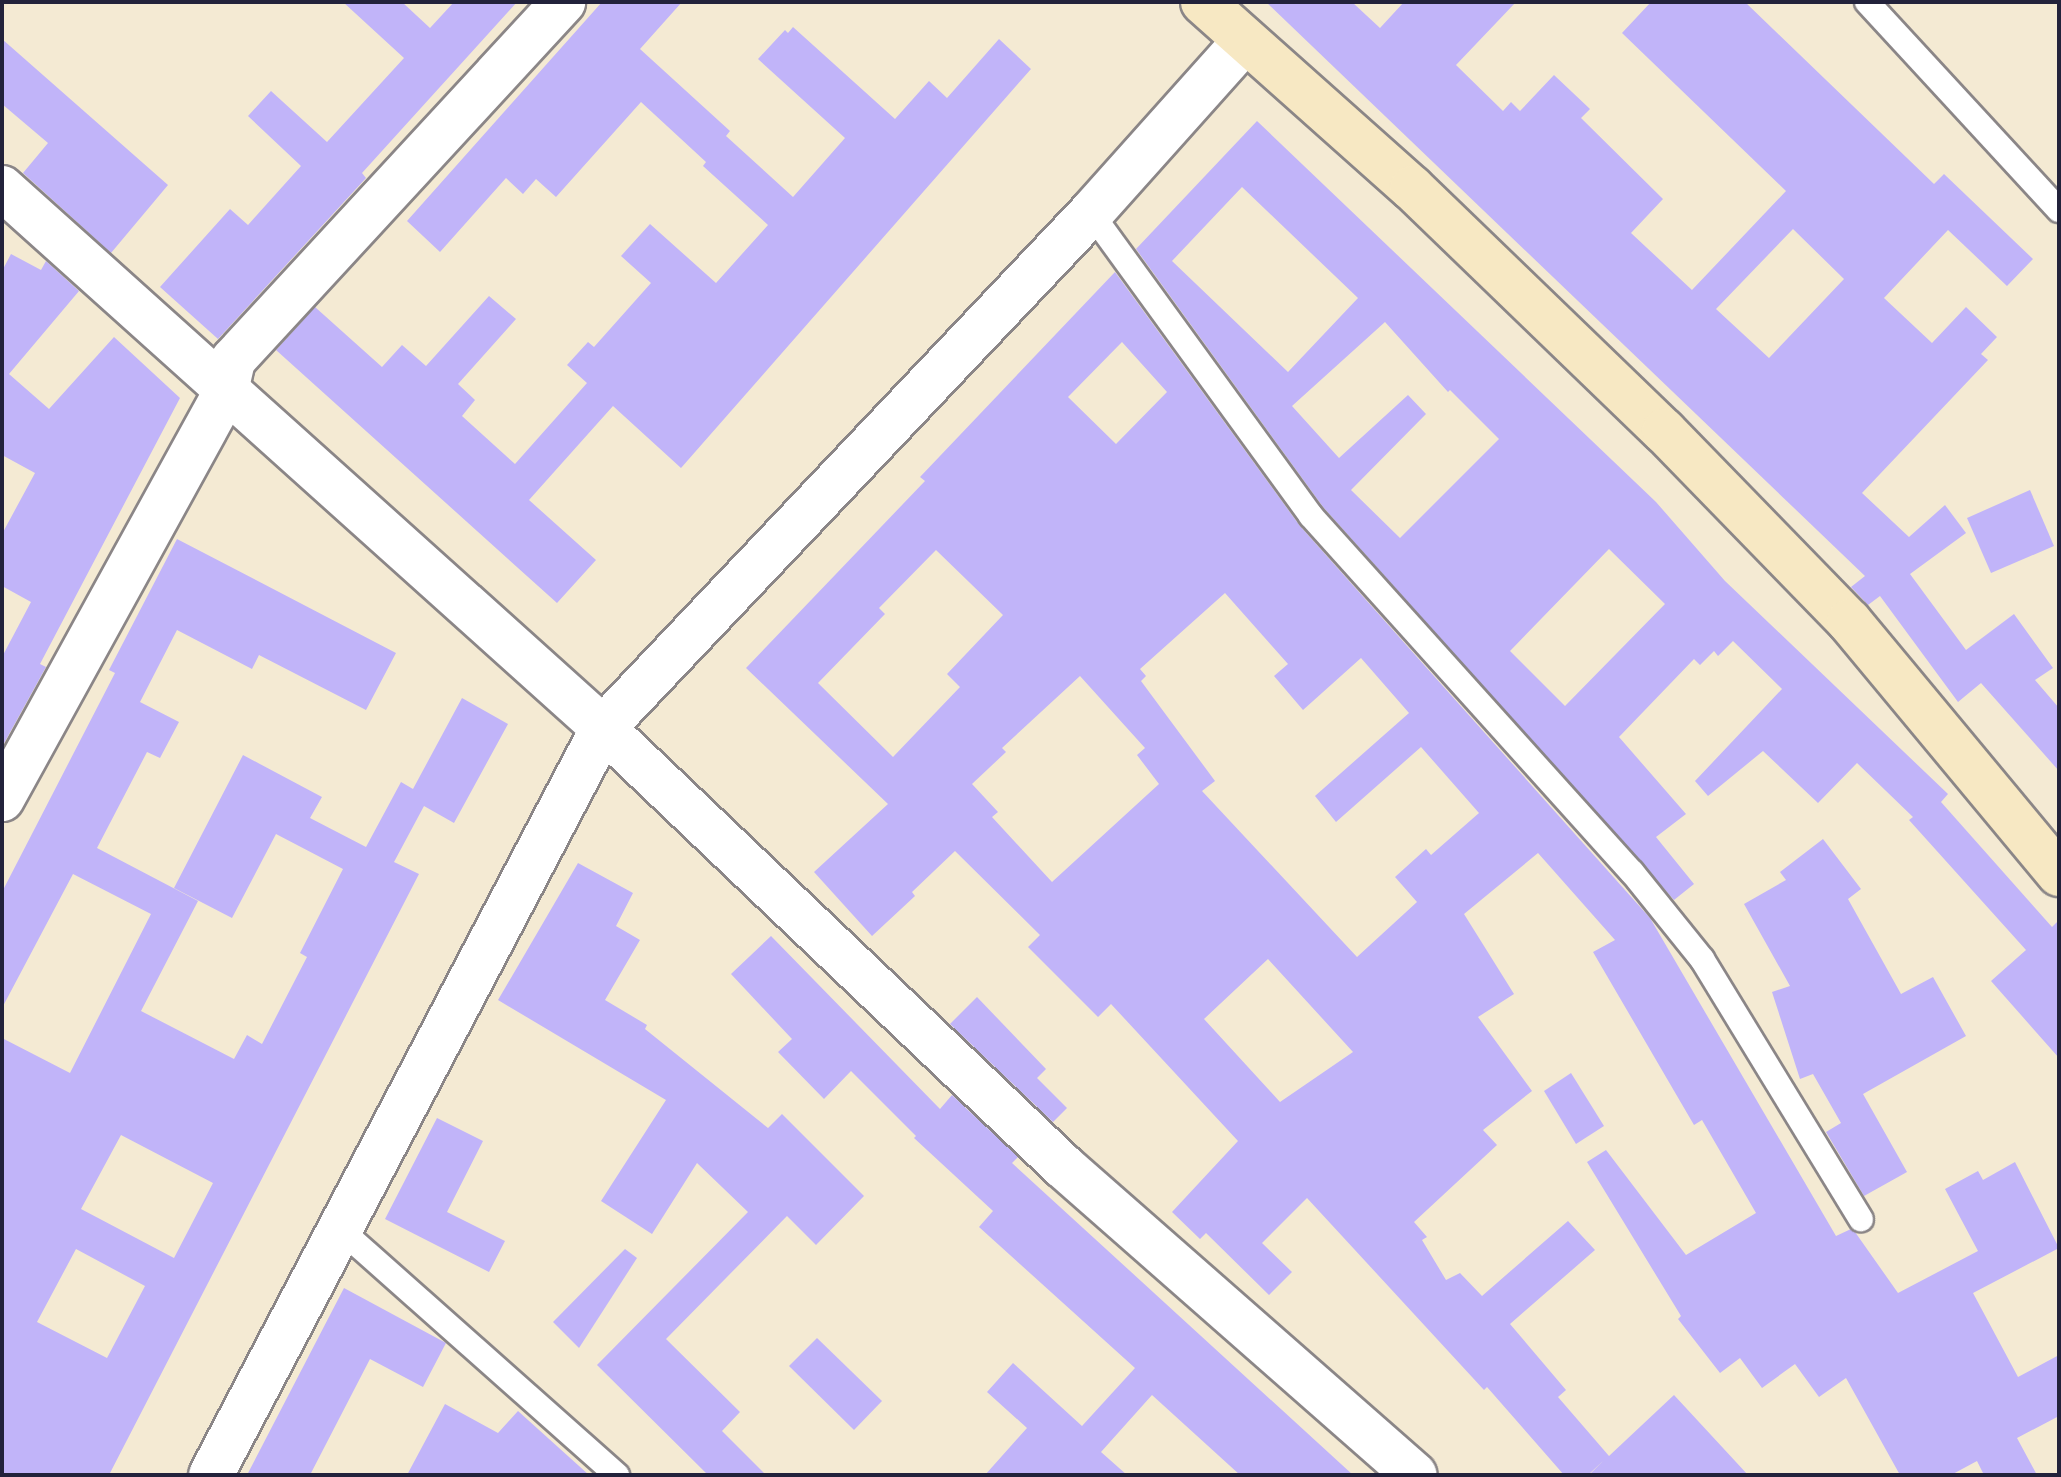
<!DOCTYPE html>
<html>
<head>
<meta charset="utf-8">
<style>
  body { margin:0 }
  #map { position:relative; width:2061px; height:1477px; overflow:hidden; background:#f4ead3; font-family:"Architects Daughter",sans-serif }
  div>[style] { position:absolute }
  .building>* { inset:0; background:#c1b4f9 }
  .roads { filter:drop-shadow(2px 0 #8b8687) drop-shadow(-2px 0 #8b8687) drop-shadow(0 2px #8b8687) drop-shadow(0 -2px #8b8687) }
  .lane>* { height:24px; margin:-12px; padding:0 12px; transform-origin:12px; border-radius:12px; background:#fff }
  .street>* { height:44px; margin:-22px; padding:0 22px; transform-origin:22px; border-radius:22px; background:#fff }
  .secondary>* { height:44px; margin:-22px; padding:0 22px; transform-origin:22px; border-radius:22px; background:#f7e8c3 }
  span { translate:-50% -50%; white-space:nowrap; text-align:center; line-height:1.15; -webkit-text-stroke:6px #fdfcf7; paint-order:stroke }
  .frame { position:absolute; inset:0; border:4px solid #22223b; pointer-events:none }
</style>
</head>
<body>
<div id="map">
  <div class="building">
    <i style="clip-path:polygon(343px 2px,402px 2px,430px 28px,454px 2px,517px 2px,362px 173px,366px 178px,218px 339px,160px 287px,230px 209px,248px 225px,301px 166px,248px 116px,271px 91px,327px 142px,404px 58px)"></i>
    <i style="clip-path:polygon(602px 2px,682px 2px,640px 49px,730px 131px,726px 136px,793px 197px,845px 138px,758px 59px,785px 30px,788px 33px,793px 27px,895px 119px,929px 81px,947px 98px,999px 39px,1031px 69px,681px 468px,613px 406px,529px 500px,596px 560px,557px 603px,276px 350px,315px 307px,382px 367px,402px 345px,426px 366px,489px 296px,516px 319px,458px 384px,475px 400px,462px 416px,515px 464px,587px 383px,567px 365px,588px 342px,594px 347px,651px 283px,621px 256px,650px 224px,716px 283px,768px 225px,703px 166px,706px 162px,641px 102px,556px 197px,536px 179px,523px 194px,506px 178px,440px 252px,407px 221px)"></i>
    <i style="clip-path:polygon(evenodd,1266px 2px,1352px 2px,1380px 28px,1404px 2px,1516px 2px,1456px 65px,1503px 111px,1511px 102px,1520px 111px,1554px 75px,1590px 109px,1581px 118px,1663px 199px,1631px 233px,1692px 290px,1786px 191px,1622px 33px,1651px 2px,1745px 2px,1934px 184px,1944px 174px,2033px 259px,2007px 286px,1948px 230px,1884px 298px,1932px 343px,1966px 307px,1997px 337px,1981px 354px,1988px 360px,1862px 493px,1909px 537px,1945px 505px,1966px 533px,1910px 574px,1966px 650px,2014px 614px,2053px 668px,2035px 680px,2059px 708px,2059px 771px,1981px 683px,1958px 702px,1880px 596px,1868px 605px,1851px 587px,1865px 576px,1266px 2px,1793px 229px,1844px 279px,1769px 358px,1716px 309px,1793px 229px)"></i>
    <i style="clip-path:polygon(2px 39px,168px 185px,111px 253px,23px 173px,48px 143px,2px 104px)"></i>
    <i style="clip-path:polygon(evenodd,1257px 121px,1656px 502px,1725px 581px,1948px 794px,1941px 802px,2052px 927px,2059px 920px,2059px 1058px,1991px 981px,2026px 950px,1909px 820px,1913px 817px,1857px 763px,1818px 803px,1763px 751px,1708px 796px,1695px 781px,1782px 689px,1733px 641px,1718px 656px,1714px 651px,1700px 665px,1694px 659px,1619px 737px,1686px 814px,1656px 837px,1694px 884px,1674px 900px,1323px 507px,1136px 249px,1257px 121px,1242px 187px,1358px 298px,1288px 372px,1172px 261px,1242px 187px,1257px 121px,1385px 322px,1448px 392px,1450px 390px,1499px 439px,1400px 538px,1351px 490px,1426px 414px,1408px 395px,1339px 458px,1292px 406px,1385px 322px,1257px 121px,1609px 549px,1665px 604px,1565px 706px,1510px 651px,1609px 549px)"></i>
    <i style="clip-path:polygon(11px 254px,41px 270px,46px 261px,79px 291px,9px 374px,49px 409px,114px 337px,180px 398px,40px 664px,46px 667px,2px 747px,2px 657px,31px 602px,2px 586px,2px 534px,35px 473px,2px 455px,2px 271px)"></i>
    <i style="clip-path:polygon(evenodd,1115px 272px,1300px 526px,1650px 918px,1836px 1236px,1851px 1229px,1855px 1232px,1898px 1293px,1978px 1251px,1945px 1189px,1978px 1171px,1983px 1180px,2015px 1162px,2059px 1248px,1973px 1293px,2018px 1377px,2059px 1355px,2059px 1416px,2017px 1438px,2037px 1475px,1984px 1475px,1977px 1461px,1951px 1475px,1900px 1475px,1846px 1378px,1819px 1397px,1795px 1364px,1762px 1388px,1740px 1358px,1720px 1373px,1678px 1319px,1681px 1316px,1587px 1162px,1606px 1150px,1686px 1255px,1756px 1213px,1702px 1120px,1694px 1125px,1593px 952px,1615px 940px,1538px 853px,1464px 914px,1514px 994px,1478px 1017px,1532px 1091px,1483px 1130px,1497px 1145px,1414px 1222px,1427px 1237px,1422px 1240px,1446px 1280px,1460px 1273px,1482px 1296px,1568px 1221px,1595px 1250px,1510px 1324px,1566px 1390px,1558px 1397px,1609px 1456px,1674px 1395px,1748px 1475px,1589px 1475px,1603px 1461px,1588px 1475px,1564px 1475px,1487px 1387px,1484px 1390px,1307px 1198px,1262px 1243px,1292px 1272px,1269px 1295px,1206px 1233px,1200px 1239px,1172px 1212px,1238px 1141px,1111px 1004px,1098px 1017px,1028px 947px,1040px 935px,955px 851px,912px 892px,915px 896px,872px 936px,814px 872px,888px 804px,746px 668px,925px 481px,920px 477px,1115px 272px,1122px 342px,1167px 392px,1116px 444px,1068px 397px,1122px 342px,1115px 272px,936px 550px,1003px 615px,947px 674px,960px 687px,893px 757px,818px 683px,885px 614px,879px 608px,936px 550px,1115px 272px,1225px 593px,1288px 664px,1274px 676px,1303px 710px,1361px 658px,1409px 713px,1315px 796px,1336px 822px,1421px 747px,1479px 813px,1431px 855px,1426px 849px,1395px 877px,1417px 902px,1357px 957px,1202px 791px,1215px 781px,1141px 681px,1146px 676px,1140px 669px,1225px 593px,1115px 272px,1080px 676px,1145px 748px,1137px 755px,1159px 784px,1052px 882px,992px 817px,998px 812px,972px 784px,1006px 752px,1002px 748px,1080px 676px,1115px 272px,1268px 959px,1353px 1052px,1280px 1102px,1204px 1019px,1268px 959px)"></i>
    <i style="clip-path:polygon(2030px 490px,2054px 546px,1991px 573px,1967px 518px)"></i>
    <i style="clip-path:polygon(evenodd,177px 539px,396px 653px,366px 710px,259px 655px,252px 669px,177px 630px,140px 702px,179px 722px,160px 758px,147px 752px,97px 848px,198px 901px,141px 1011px,234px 1059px,247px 1035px,262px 1044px,307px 957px,300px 953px,343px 869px,276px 834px,232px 918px,174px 888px,243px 755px,322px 797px,310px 818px,366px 847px,401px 782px,413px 789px,462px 698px,508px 724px,454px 823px,424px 806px,394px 862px,419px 874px,109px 1475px,2px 1475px,2px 1038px,70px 1073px,151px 914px,73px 874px,2px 1008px,2px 892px,115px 673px,109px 670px,177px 539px,121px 1135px,213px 1183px,174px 1258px,81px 1209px,121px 1135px,177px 539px,76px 1249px,145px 1286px,107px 1358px,37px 1322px,76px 1249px)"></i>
    <i style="clip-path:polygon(1823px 839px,1861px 889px,1848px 899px,1901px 994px,1933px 977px,1966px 1036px,1863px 1094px,1907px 1172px,1864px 1196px,1826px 1132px,1841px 1123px,1813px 1074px,1800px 1079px,1772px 992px,1790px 986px,1744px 904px,1786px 880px,1780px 872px)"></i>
    <i style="clip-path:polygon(578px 863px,633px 893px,616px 926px,640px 940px,605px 1000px,647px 1025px,645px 1029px,768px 1128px,782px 1114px,864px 1196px,816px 1245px,787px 1216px,666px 1339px,740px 1412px,722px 1431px,766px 1475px,708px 1475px,597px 1365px,748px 1212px,697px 1163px,652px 1234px,601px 1201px,666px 1100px,498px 1000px)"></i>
    <i style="clip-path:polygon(771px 936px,940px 1109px,952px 1095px,1018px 1157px,1012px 1163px,1353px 1475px,1240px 1475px,1152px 1395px,1101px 1452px,1127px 1475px,985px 1475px,1027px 1428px,987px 1392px,1013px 1363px,1082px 1426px,1135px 1368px,979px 1227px,993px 1211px,914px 1138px,916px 1136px,851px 1071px,824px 1099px,778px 1052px,792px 1039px,731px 974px)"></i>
    <i style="clip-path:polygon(977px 997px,1046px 1069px,1037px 1078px,1067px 1108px,1053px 1122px,950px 1024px)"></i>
    <i style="clip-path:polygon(1571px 1073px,1604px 1126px,1576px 1144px,1544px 1091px)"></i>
    <i style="clip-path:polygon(437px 1118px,483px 1141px,447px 1212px,505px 1241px,489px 1272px,385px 1219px)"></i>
    <i style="clip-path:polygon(625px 1249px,637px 1258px,579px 1348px,553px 1322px)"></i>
    <i style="clip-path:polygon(344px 1288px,446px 1343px,423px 1387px,370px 1359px,310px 1475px,247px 1475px)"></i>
    <i style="clip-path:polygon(817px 1338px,882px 1401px,854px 1430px,789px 1366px)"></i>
    <i style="clip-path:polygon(445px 1404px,498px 1433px,518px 1411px,589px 1475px,407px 1475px)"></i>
  </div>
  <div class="roads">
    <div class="lane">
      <i style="left:1867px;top:2px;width:283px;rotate:47.3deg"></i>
      <i style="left:1091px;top:213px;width:374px;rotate:54deg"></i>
      <i style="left:1311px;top:516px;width:479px;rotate:48deg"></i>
      <i style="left:1632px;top:872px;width:112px;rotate:51.2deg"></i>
      <i style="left:1702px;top:959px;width:305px;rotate:58.6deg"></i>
      <i style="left:342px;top:1231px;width:368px;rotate:41.6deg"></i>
    </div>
    <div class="street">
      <i style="left:2px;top:188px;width:808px;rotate:41.94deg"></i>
      <i style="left:603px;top:728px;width:635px;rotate:43.6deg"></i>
      <i style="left:1063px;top:1166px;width:468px;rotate:41.3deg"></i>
      <i style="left:2px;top:799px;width:465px;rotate:-61.2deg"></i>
      <i style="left:226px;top:391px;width:32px;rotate:-77deg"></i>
      <i style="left:233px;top:360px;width:487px;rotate:-47.3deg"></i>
      <i style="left:211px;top:1475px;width:844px;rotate:-62.31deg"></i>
      <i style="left:603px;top:728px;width:709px;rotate:-46.54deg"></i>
      <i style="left:1091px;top:213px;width:229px;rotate:-48.2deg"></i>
    </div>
    <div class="secondary">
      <i style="left:1203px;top:2px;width:280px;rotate:41.7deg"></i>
      <i style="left:1412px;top:188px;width:350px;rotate:44deg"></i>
      <i style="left:1664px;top:431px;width:265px;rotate:45.8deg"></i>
      <i style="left:1849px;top:621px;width:329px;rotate:50.3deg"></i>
    </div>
  </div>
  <div class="frame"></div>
</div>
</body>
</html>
